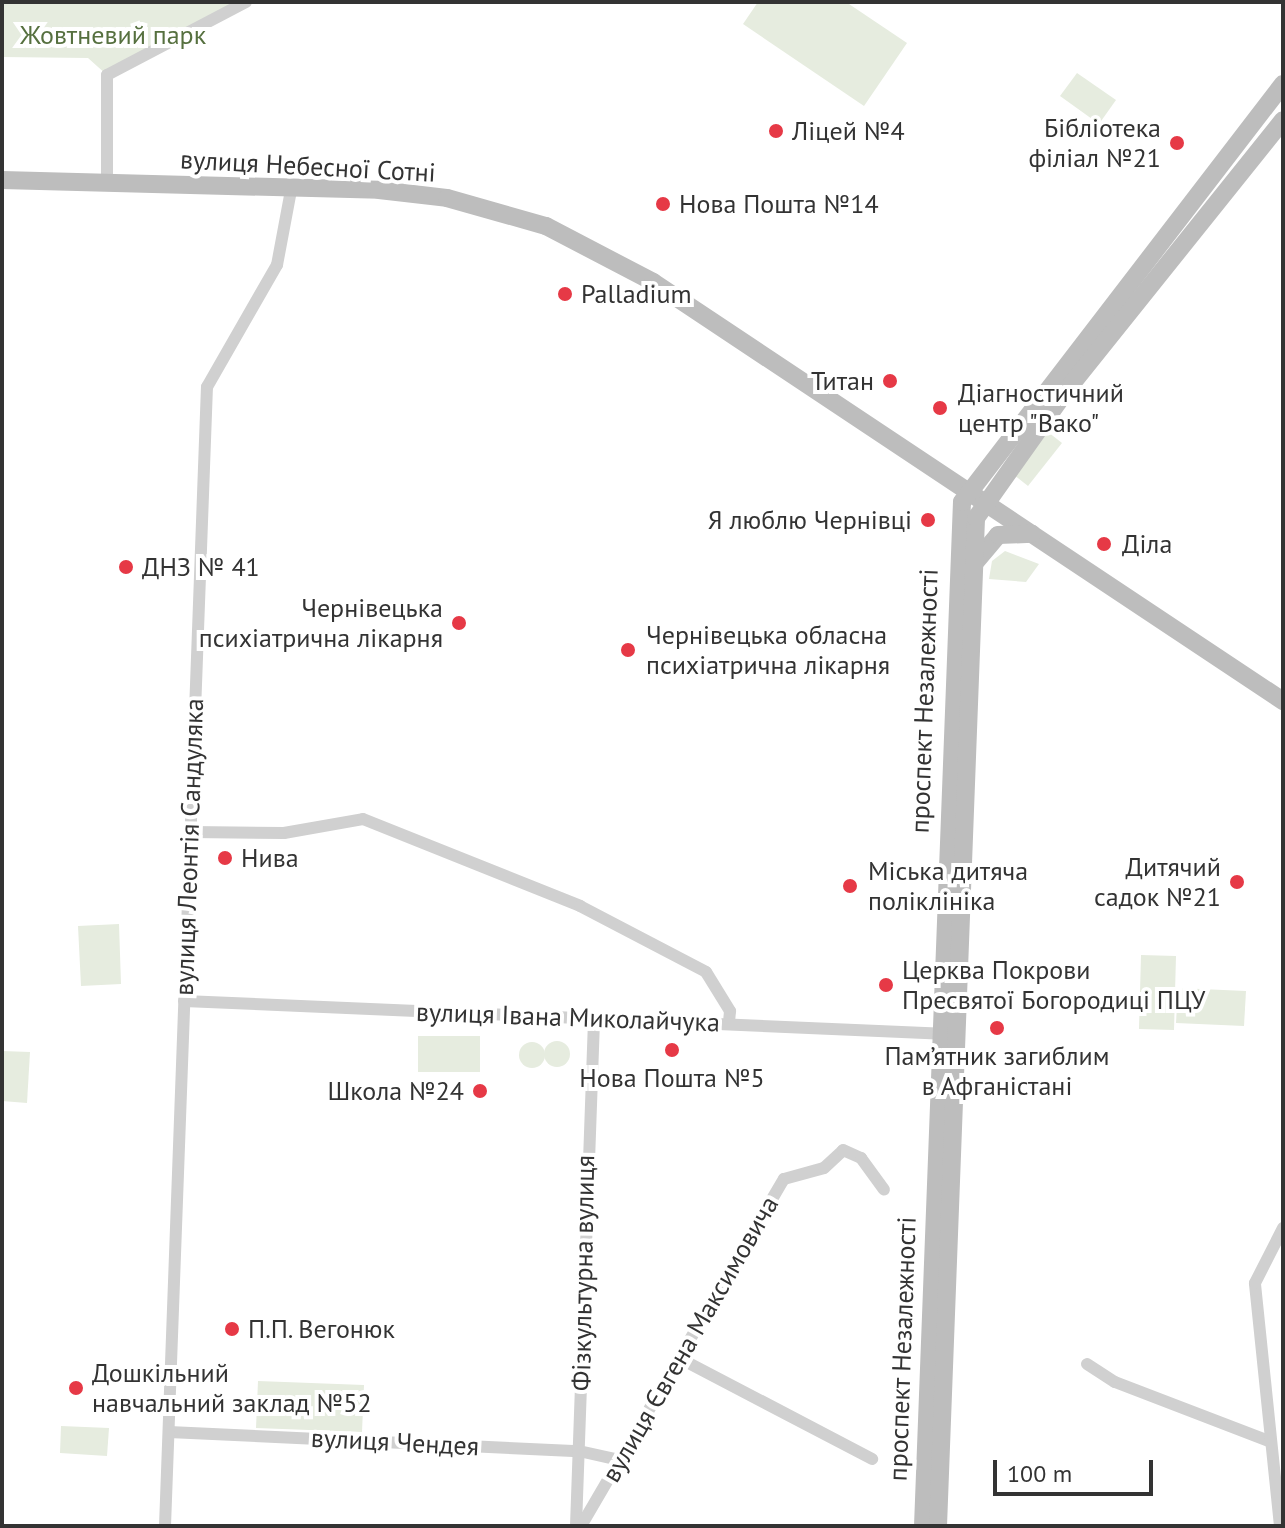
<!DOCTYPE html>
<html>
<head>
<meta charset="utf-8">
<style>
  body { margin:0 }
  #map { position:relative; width:1285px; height:1528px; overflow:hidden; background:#fff; font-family:"PT Sans",sans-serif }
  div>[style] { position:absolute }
  .green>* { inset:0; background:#e6ecdf }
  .round { border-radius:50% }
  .street>* { height:12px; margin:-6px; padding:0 6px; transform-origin:6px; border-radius:6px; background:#d0d0d0 }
  .secondary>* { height:18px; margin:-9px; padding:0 9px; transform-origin:9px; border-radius:9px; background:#bdbdbd }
  .dots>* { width:22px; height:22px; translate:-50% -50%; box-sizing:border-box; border:4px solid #fff; border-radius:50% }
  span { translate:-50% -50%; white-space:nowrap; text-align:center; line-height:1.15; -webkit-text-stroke:8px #fff; paint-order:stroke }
  .park-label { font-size:26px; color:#56703f }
  .poi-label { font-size:26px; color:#333 }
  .right { translate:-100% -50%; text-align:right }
  .left { translate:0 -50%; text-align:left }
  .street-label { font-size:26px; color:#333 }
  .frame { position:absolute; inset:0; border:4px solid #333; pointer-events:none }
  .scale { position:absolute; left:993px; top:1460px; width:160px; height:36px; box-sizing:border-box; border:4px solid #333; border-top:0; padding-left:10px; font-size:24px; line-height:28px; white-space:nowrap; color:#333; -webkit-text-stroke:6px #fff; paint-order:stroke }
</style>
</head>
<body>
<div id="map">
  <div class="green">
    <i style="clip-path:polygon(2px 2px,247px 2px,107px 75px,88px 58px,2px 57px)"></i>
    <i style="clip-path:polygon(758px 2px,846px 2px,907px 43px,864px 106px,743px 24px)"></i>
    <i style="clip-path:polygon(1077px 73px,1116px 100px,1099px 124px,1060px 96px)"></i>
    <i style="clip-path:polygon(1048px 432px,1062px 443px,1028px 486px,1014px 475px)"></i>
    <i style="clip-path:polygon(1005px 551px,1039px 564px,1026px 582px,989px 579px,992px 561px)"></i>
    <i style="clip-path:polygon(119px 924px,121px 984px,81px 986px,78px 926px)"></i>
    <i style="clip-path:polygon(1141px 955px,1176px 956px,1174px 1030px,1139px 1029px)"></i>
    <i style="clip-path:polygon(1178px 988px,1246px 991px,1244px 1026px,1176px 1023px)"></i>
    <i style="clip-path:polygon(418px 1036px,480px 1036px,480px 1072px,418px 1072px)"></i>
    <i class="round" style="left:544px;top:1041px;width:26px;height:26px"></i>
    <i class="round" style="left:519px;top:1042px;width:26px;height:26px"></i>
    <i style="clip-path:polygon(2px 1051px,30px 1052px,27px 1103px,2px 1101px)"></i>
    <i style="clip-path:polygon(258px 1381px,364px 1385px,362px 1432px,256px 1428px)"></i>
    <i style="clip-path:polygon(61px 1426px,109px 1428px,107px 1456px,60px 1453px)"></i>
  </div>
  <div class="street">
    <i style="left:107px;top:183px;width:108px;rotate:-90deg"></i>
    <i style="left:107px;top:75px;width:157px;rotate:-27.7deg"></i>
    <i style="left:191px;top:832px;width:93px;rotate:0.6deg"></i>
    <i style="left:284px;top:833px;width:80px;rotate:-10deg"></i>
    <i style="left:363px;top:819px;width:234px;rotate:21.8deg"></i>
    <i style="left:580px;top:906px;width:142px;rotate:27.6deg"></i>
    <i style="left:706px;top:972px;width:46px;rotate:58.4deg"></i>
    <i style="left:730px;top:1011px;width:12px;rotate:95deg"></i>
    <i style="left:184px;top:1001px;width:765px;rotate:2.47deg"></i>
    <i style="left:679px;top:1358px;width:218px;rotate:27.6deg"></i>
    <i style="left:1087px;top:1364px;width:33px;rotate:33deg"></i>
    <i style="left:1115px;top:1382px;width:165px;rotate:21deg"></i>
    <i style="left:169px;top:1432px;width:410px;rotate:2.7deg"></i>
    <i style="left:579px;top:1451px;width:42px;rotate:12.4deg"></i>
    <i style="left:165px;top:1526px;width:1140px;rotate:-87.89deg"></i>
    <i style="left:207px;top:387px;width:141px;rotate:-60.2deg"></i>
    <i style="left:277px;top:265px;width:76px;rotate:-79.4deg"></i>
    <i style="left:576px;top:1526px;width:505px;rotate:-87.96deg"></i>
    <i style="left:581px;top:1526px;width:402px;rotate:-59.7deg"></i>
    <i style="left:784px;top:1179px;width:41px;rotate:-15.4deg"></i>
    <i style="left:824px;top:1168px;width:26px;rotate:-43deg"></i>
    <i style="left:843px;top:1150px;width:20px;rotate:24deg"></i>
    <i style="left:861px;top:1158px;width:39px;rotate:54deg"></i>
    <i style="left:1280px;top:1526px;width:244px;rotate:-95.9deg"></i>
    <i style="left:1255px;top:1283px;width:62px;rotate:-63deg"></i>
  </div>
  <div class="secondary">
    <i style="left:2px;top:180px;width:377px;rotate:1.5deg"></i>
    <i style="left:379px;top:190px;width:68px;rotate:6.7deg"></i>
    <i style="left:447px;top:198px;width:103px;rotate:15.8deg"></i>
    <i style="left:546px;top:226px;width:121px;rotate:27.6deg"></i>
    <i style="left:653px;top:282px;width:757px;rotate:33.63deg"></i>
    <i style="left:973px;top:565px;width:39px;rotate:-50deg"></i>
    <i style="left:998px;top:535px;width:34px;rotate:-2deg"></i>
    <i style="left:923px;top:1526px;width:1025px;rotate:-87.82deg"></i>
    <i style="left:962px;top:502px;width:527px;rotate:-52.48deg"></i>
    <i style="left:938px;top:1526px;width:1009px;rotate:-87.84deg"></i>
    <i style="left:976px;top:518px;width:156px;rotate:-54.7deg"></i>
    <i style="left:1066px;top:391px;width:347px;rotate:-51.3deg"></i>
  </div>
  <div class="dots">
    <i style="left:776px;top:131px;background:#e63946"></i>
    <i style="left:1177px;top:143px;background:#e63946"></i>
    <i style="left:663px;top:204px;background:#e63946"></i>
    <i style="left:565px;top:294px;background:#e63946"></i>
    <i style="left:890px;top:381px;background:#e63946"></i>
    <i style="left:940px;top:408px;background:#e63946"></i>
    <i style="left:928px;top:520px;background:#e63946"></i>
    <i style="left:1104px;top:544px;background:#e63946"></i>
    <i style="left:126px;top:567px;background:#e63946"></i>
    <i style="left:459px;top:623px;background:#e63946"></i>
    <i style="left:628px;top:650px;background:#e63946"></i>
    <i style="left:225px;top:858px;background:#e63946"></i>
    <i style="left:1237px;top:882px;background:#e63946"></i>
    <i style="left:850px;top:886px;background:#e63946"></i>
    <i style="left:886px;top:985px;background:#e63946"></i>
    <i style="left:997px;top:1028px;background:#e63946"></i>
    <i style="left:672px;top:1050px;background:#e63946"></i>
    <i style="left:480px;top:1091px;background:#e63946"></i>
    <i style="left:232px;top:1329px;background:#e63946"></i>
    <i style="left:76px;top:1388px;background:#e63946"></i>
  </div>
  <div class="park-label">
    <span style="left:113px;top:35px">Жовтневий парк</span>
  </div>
  <div class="poi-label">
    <span class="right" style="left:1161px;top:143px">Бібліотека<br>філіал №21</span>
    <span class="left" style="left:792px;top:131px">Ліцей №4</span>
    <span class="left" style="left:679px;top:204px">Нова Пошта №14</span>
    <span class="left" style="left:581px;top:294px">Palladium</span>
    <span class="right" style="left:874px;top:381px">Титан</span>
    <span class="left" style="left:958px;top:408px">Діагностичний<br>центр "Вако"</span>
    <span class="right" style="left:912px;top:520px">Я люблю Чернівці</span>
    <span class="left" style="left:1122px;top:544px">Діла</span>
    <span class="left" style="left:142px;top:567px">ДНЗ № 41</span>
    <span class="right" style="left:443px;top:623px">Чернівецька<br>психіатрична лікарня</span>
    <span class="left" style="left:646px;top:650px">Чернівецька обласна<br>психіатрична лікарня</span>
    <span class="left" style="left:241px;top:858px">Нива</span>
    <span class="right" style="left:1221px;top:882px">Дитячий<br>садок №21</span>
    <span class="left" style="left:868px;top:886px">Міська дитяча<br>поліклініка</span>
    <span class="left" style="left:902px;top:985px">Церква Покрови<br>Пресвятої Богородиці ПЦУ</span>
    <span style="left:997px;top:1071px">Пам’ятник загиблим<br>в Афганістані</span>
    <span style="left:672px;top:1078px">Нова Пошта №5</span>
    <span class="right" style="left:464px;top:1091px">Школа №24</span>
    <span class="left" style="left:248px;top:1329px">П.П. Вегонюк</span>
    <span class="left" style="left:92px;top:1388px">Дошкільний<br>навчальний заклад №52</span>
  </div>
  <div class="street-label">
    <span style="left:308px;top:166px;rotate:3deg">вулиця Небесної Сотні</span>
    <span style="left:924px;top:701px;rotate:-88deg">проспект Незалежності</span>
    <span style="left:189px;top:847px;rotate:-88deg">вулиця Леонтія Сандуляка</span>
    <span style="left:568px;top:1017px;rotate:2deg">вулиця Івана Миколайчука</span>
    <span style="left:583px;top:1273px;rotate:-89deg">Фізкультурна вулиця</span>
    <span style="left:690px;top:1339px;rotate:-60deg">вулиця Євгена Максимовича</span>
    <span style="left:902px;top:1349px;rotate:-88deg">проспект Незалежності</span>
    <span style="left:395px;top:1442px;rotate:3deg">вулиця Чендея</span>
  </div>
  <div class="frame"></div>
  <div class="scale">100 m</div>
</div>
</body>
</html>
